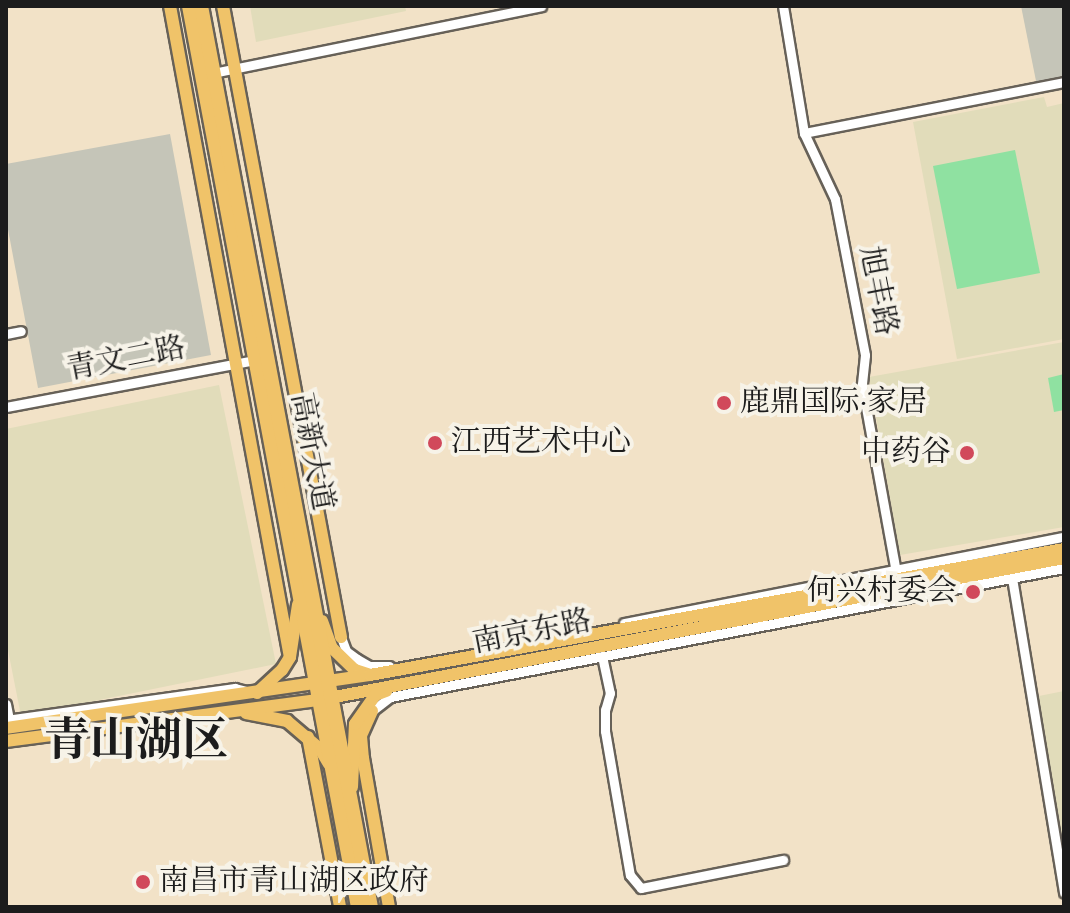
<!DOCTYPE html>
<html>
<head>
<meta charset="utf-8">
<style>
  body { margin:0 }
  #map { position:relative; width:1070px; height:913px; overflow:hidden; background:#f2e2c7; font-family:Vollkorn,"Noto Serif SC",serif }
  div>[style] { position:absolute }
  .built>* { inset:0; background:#e1dcba }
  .industrial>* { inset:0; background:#c5c5b8 }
  .green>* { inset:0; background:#8fe1a1 }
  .roads { filter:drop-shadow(2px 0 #676158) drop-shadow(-2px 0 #676158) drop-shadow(0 2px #676158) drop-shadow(0 -2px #676158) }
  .minor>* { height:9px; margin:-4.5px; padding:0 4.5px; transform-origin:4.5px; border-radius:4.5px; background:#fff }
  .major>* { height:12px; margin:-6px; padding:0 6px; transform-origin:6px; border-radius:6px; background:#f0c369 }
  .highway>* { height:14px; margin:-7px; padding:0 7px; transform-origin:7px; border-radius:7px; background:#f0c369 }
  .dots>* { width:22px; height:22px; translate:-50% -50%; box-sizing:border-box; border:4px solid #f7f3e8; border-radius:50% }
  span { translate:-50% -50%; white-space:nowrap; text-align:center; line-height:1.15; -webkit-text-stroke:8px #f7f3e8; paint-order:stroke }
  .street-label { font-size:30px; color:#1c1c1c }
  .poi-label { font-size:30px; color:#1c1c1c }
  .left { translate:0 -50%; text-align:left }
  .right { translate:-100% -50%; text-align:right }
  .town-label { font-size:46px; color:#1c1c1c; font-weight:700 }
  .frame { position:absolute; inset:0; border:8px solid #1c1c1c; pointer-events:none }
</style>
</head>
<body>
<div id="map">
  <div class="built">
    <i style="clip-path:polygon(250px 6px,405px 6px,406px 11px,256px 42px)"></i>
    <i style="clip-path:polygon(1044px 97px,1047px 107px,1064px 103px,1064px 339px,957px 359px,913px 122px)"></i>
    <i style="clip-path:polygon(1064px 342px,1064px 527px,900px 555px,869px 377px)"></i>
    <i style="clip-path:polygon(219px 385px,276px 664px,21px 716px,6px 640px,6px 429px)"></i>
    <i style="clip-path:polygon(1064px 691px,1064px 867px,1034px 697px)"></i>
  </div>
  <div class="industrial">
    <i style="clip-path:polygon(1021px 6px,1064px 6px,1064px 81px,1037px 86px)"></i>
    <i style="clip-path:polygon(170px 134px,211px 355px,38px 388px,6px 219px,6px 164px)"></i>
  </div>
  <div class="green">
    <i style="clip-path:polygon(1015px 150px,1040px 273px,957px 289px,933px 166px)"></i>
    <i style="clip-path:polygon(1064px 374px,1064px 410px,1054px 412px,1048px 378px)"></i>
  </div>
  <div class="roads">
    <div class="minor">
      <i style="left:783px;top:6px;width:129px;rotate:80.6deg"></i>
      <i style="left:804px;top:133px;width:73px;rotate:64.8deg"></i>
      <i style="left:835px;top:199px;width:159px;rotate:79.1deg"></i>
      <i style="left:865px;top:355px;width:30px;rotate:96deg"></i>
      <i style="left:862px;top:385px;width:190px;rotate:79.7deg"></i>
      <i style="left:213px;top:73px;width:335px;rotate:-11.5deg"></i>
      <i style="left:804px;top:133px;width:265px;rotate:-11.1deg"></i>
      <i style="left:6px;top:334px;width:15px;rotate:-11deg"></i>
      <i style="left:6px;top:407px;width:252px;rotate:-10.7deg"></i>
      <i style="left:1011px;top:572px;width:325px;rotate:80.6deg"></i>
      <i style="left:624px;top:623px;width:448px;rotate:-11.1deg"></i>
      <i style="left:341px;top:637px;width:15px;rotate:70deg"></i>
      <i style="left:346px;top:651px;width:14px;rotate:36deg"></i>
      <i style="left:357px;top:659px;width:14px;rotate:30deg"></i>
      <i style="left:369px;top:666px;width:20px"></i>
      <i style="left:602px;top:656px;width:38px;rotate:78deg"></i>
      <i style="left:610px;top:693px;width:18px;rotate:106deg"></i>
      <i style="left:605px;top:710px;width:21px;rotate:90deg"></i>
      <i style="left:605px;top:731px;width:146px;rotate:80.2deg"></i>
      <i style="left:630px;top:875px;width:17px;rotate:50deg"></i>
      <i style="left:641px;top:888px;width:145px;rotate:-11.2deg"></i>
      <i style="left:6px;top:704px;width:20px;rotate:79deg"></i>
      <i style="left:372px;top:711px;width:23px;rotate:-38deg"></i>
      <i style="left:390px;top:697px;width:686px;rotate:-10.84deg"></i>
      <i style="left:6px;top:720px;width:231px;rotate:-8deg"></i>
      <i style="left:235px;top:688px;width:11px;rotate:15deg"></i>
    </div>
    <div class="major">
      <i style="left:170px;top:6px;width:662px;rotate:79.56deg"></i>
      <i style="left:223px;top:6px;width:642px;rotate:79.41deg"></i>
      <i style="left:322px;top:621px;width:29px;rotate:70deg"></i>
      <i style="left:332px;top:648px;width:32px;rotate:44deg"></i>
      <i style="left:355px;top:670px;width:13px;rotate:18deg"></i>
      <i style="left:257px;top:693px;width:34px;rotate:-43deg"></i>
      <i style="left:282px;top:670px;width:15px;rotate:-58deg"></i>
      <i style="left:290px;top:657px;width:53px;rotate:-81.3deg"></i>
      <i style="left:372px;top:711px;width:27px;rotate:114deg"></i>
      <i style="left:361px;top:736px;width:22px;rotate:85deg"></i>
      <i style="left:363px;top:758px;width:151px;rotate:80.1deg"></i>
      <i style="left:246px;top:713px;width:42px;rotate:11deg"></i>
      <i style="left:287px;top:721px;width:43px;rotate:40.3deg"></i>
      <i style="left:320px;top:749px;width:17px;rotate:59deg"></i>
      <i style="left:6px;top:728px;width:368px;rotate:-8.3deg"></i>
      <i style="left:370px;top:675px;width:705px;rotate:-10.29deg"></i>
      <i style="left:308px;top:737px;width:173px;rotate:79.3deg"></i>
      <i style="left:6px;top:741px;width:316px;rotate:-7.5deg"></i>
      <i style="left:319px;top:700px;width:758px;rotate:-10.79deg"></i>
      <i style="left:352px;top:787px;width:63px;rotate:-87.3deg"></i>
      <i style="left:355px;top:724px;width:35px;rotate:-55deg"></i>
      <i style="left:375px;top:695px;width:12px;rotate:-20deg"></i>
    </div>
    <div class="highway">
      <i style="left:189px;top:6px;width:917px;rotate:79.38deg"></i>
      <i style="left:201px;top:6px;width:917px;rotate:79.32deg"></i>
    </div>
  </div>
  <div class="dots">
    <i style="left:724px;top:403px;background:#d1495b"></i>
    <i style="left:435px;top:443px;background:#d1495b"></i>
    <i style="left:967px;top:453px;background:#d1495b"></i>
    <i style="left:973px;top:592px;background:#d1495b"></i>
    <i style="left:143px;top:882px;background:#d1495b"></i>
  </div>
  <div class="street-label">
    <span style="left:877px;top:291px;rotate:79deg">旭丰路</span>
    <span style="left:126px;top:360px;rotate:-11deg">青文二路</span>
    <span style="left:311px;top:452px;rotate:79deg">高新大道</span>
    <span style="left:532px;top:633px;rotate:-11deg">南京东路</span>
  </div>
  <div class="poi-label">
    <span class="left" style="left:740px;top:403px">鹿鼎国际·家居</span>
    <span class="left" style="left:451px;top:443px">江西艺术中心</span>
    <span class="right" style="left:951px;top:453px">中药谷</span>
    <span class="right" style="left:957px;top:592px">何兴村委会</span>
    <span class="left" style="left:159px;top:882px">南昌市青山湖区政府</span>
  </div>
  <div class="town-label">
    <span style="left:136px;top:743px">青山湖区</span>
  </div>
  <div class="frame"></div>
</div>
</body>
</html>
